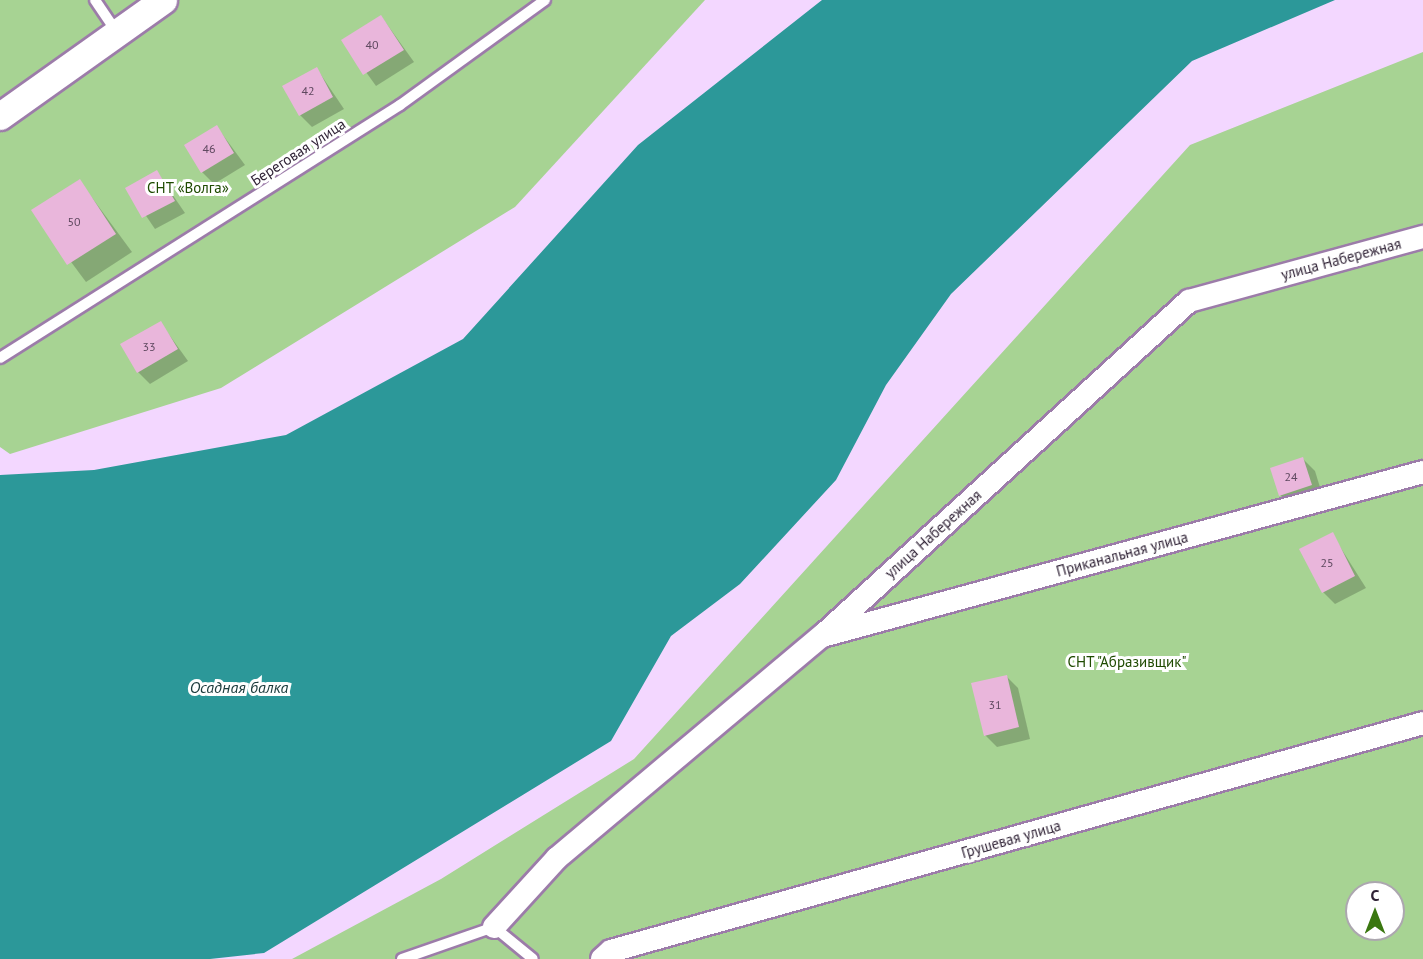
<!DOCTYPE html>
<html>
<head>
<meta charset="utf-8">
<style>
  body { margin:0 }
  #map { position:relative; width:1423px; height:959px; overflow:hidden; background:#f3d7ff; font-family:"PT Sans",sans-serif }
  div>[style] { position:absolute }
  .green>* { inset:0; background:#a7d393 }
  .water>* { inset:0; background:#2c9899 }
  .shadow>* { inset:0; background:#0003 }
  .building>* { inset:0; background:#e9b6db }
  .roads { filter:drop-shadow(2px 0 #9c7ca9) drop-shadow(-2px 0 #9c7ca9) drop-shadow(0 2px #9c7ca9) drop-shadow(0 -2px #9c7ca9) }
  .service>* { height:10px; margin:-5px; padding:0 5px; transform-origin:5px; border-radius:5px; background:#fff }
  .minor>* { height:22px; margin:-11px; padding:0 11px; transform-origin:11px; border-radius:11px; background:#fff }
  .tertiary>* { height:27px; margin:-13.5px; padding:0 13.5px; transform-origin:13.5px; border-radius:13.5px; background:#fff }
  span { translate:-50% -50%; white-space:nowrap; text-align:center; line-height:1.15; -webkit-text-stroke:6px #fff; paint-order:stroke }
  .number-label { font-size:12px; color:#5e485f }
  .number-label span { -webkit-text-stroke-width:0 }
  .street-label { font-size:15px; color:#302336 }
  .park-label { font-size:15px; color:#1e4a00 }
  .water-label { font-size:16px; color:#1b3a3b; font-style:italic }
  .north { position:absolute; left:1345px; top:881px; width:60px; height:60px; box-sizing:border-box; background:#fff; border:2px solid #aca7af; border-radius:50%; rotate:0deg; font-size:16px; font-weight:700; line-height:24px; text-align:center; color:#302336 }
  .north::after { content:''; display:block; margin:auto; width:21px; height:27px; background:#3a7710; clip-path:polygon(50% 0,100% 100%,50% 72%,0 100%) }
</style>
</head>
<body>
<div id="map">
  <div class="green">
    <i style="clip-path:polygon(0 0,705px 0,515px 207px,221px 388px,10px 454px,0 447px)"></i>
    <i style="clip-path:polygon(evenodd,1423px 52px,1423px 959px,292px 959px,441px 879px,634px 759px,1190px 145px,1423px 52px,1357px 893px,1393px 893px,1393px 929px,1357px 929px,1357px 893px)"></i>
  </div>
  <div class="water">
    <i style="clip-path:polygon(822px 0,1335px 0,1192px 61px,951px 294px,886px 385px,836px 480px,740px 584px,671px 636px,611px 741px,264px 953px,210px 959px,0 959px,0 475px,94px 470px,286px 435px,463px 339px,638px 145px)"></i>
  </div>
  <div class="shadow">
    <i style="clip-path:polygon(381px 16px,414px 62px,376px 86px,343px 40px)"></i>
    <i style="clip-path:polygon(317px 69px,344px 109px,312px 127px,300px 115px)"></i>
    <i style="clip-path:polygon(217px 127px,245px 165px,214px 184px,202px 172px)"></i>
    <i style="clip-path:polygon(157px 172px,185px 213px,155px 229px,127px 188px)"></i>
    <i style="clip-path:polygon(79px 180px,132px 252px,86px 282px,33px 211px)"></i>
    <i style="clip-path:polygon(160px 322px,188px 361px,150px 384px,138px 372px)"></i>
    <i style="clip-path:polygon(1303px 459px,1315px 471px,1323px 497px,1292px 507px,1280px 495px)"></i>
    <i style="clip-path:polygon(1332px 534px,1366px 588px,1335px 604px,1323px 592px)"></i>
    <i style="clip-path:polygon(1006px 676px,1018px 688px,1030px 739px,997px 747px,985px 735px)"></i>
  </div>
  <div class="building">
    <i style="clip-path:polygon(381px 15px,404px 50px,363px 75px,341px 40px)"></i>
    <i style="clip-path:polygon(317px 67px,333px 97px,299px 116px,282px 86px)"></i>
    <i style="clip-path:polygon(217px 125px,234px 153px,201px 173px,184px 145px)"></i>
    <i style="clip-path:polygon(157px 170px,175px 201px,142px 218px,125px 188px)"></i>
    <i style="clip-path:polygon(80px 179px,116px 234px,67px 265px,31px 210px)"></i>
    <i style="clip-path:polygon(161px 321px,178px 349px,137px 373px,120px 344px)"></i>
    <i style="clip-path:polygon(1303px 457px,1312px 485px,1279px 496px,1270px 468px)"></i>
    <i style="clip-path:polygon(1333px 532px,1355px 576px,1322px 593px,1299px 549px)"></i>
    <i style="clip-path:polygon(1007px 675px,1019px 727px,984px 736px,971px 683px)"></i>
  </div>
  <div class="roads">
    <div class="service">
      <i style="left:95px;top:0;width:40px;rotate:56deg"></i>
      <i style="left:0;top:358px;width:473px;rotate:-32.3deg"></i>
      <i style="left:400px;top:105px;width:179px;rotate:-35.9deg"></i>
      <i style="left:402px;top:959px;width:97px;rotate:-19.2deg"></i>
      <i style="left:494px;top:927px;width:50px;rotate:39.4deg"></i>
    </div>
    <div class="minor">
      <i style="left:826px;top:635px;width:619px;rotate:-15.27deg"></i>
      <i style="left:494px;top:927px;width:93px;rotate:-47.6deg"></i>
      <i style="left:557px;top:858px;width:346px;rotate:-40deg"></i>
      <i style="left:822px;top:636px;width:497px;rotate:-42.4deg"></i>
      <i style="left:1189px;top:301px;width:243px;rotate:-15.3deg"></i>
      <i style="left:602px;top:959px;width:12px;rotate:-42deg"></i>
      <i style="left:611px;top:951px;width:843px;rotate:-15.68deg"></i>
    </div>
    <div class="tertiary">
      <i style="left:0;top:116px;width:200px;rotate:-35.4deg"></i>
    </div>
  </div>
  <div class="number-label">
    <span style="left:372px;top:45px">40</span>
    <span style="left:308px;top:91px">42</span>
    <span style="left:209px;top:149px">46</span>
    <span style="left:74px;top:222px">50</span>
    <span style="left:149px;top:347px">33</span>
    <span style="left:1291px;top:477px">24</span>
    <span style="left:1327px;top:563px">25</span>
    <span style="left:995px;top:705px">31</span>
  </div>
  <div class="street-label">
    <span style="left:298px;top:152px;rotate:-33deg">Береговая улица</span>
    <span style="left:1341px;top:259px;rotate:-15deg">улица Набережная</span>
    <span style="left:933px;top:534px;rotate:-42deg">улица Набережная</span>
    <span style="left:1122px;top:554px;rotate:-15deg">Приканальная улица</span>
    <span style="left:1011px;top:839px;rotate:-16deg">Грушевая улица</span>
  </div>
  <div class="park-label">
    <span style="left:188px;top:188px">СНТ «Волга»</span>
    <span style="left:1127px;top:662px">СНТ "Абразивщик"</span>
  </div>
  <div class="water-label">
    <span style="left:239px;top:687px">Осадная балка</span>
  </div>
  <div class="north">С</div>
</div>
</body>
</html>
